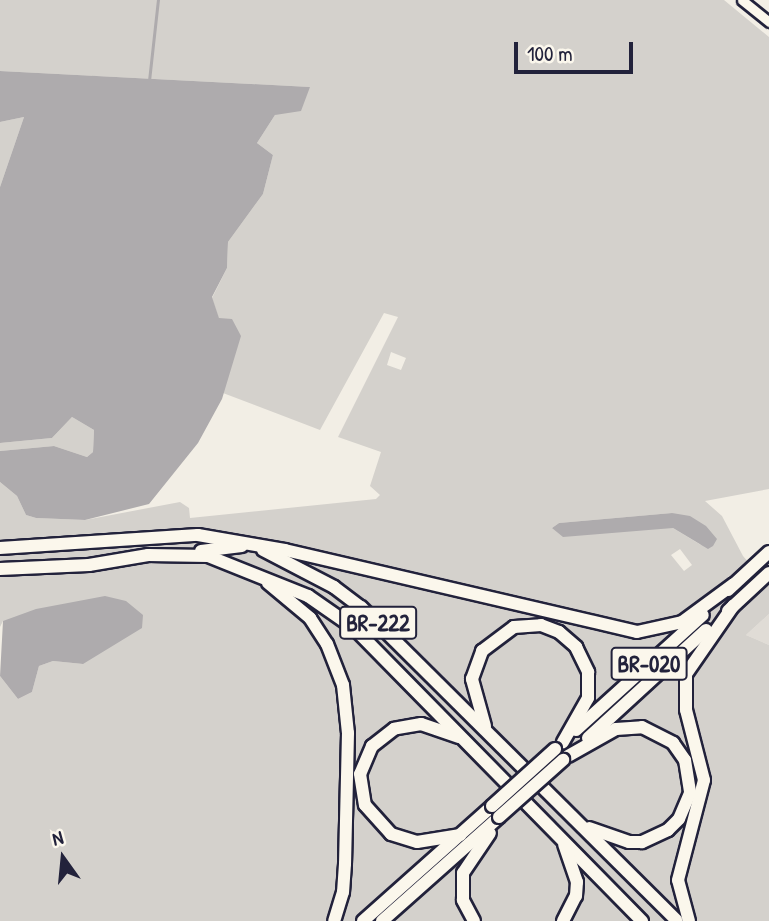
<!DOCTYPE html>
<html>
<head>
<meta charset="utf-8">
<style>
  body { margin:0 }
  #map { position:relative; width:769px; height:921px; overflow:hidden; background:#f2eee5; font-family:"Patrick Hand",sans-serif }
  div>[style] { position:absolute }
  .built>* { inset:0; background:#e0dcd6 }
  .green>* { inset:0; background:#d4d1cc }
  .water>* { inset:0; background:#aeabad }
  .stream>* { height:2.5px; margin:-1.25px; padding:0 1.25px; transform-origin:1.25px; border-radius:1.25px; background:#aeabad }
  .roads { filter:drop-shadow(2px 0 #22223b) drop-shadow(-2px 0 #22223b) drop-shadow(0 2px #22223b) drop-shadow(0 -2px #22223b) }
  .minor>* { height:9px; margin:-4.5px; padding:0 4.5px; transform-origin:4.5px; border-radius:4.5px; background:#fbf7ec }
  .highway>* { height:12px; margin:-6px; padding:0 6px; transform-origin:6px; border-radius:6px; background:#fbf7ec }
  .bridges { filter:drop-shadow(2px 0 #22223b) drop-shadow(-2px 0 #22223b) drop-shadow(0 2px #22223b) drop-shadow(0 -2px #22223b) }
  .highway-bridge>* { height:12px; margin:-6px; padding:0 6px; transform-origin:6px; border-radius:6px; background:#fbf7ec }
  span { translate:-50% -50%; white-space:nowrap; text-align:center; line-height:1.15; -webkit-text-stroke:5px #fbf7ec; paint-order:stroke }
  .shield-label span { padding:2px 5px; background:#fbf7ec; border:2px solid; border-radius:5px; -webkit-text-stroke-width:0 }
  .shield-label { font-size:23px; color:#22223b; font-weight:700 }
  .north { position:absolute; left:28px; top:823px; width:70px; height:70px; -webkit-text-stroke:5px #fbf7ec; paint-order:stroke; rotate:345deg; font-size:19px; font-weight:700; line-height:28px; text-align:center; color:#22223b }
  .north::after { content:''; display:block; margin:auto; width:24px; height:32px; background:#22223b; clip-path:polygon(50% 0,100% 100%,50% 72%,0 100%) }
  .scale { position:absolute; left:514px; top:42px; width:119px; height:32px; box-sizing:border-box; border:4px solid #22223b; border-top:0; padding-left:9px; font-size:21px; line-height:24px; white-space:nowrap; color:#22223b; -webkit-text-stroke:5px #fbf7ec; paint-order:stroke }
</style>
</head>
<body>
<div id="map">
  <div class="built">
    <i style="clip-path:polygon(769px 614px,769px 645px,746px 635px)"></i>
  </div>
  <div class="green">
    <i style="clip-path:polygon(evenodd,0 0,724px 0,769px 37px,769px 489px,705px 501px,722px 516px,743px 556px,769px 586px,769px 614px,746px 635px,769px 645px,769px 921px,0 921px,0 676px,18px 699px,32px 692px,39px 666px,53px 661px,83px 664px,3px 621px,0 627px,0 482px,17px 496px,26px 515px,36px 518px,85px 520px,180px 502px,189px 508px,190px 518px,376px 499px,380px 495px,370px 486px,381px 452px,338px 437px,398px 317px,384px 313px,320px 430px,223px 393px,219px 319px,212px 298px,227px 268px,228px 242px,263px 194px,273px 155px,257px 143px,275px 115px,310px 87px,0 71px,0 0,391px 352px,406px 358px,401px 370px,387px 365px,391px 352px,0 0,672px 513px,701px 545px,673px 528px,552px 528px,559px 523px,672px 513px,0 0,680px 549px,692px 565px,684px 571px,671px 555px,680px 549px)"></i>
    <i style="clip-path:polygon(24px 117px,0 187px,0 122px)"></i>
    <i style="clip-path:polygon(72px 417px,94px 430px,93px 452px,87px 457px,54px 446px,0 451px,0 443px,52px 438px)"></i>
  </div>
  <div class="water">
    <i style="clip-path:polygon(0 71px,310px 87px,301px 111px,275px 115px,257px 143px,273px 155px,263px 194px,228px 242px,227px 268px,212px 297px,219px 318px,232px 319px,241px 336px,222px 399px,198px 443px,149px 504px,85px 520px,36px 518px,26px 515px,17px 496px,0 482px,0 451px,54px 446px,87px 457px,93px 452px,94px 430px,72px 417px,52px 438px,0 443px,0 187px,24px 117px,0 122px)"></i>
    <i style="clip-path:polygon(672px 513px,690px 516px,706px 526px,717px 539px,713px 546px,708px 549px,673px 528px,563px 537px,552px 528px,559px 523px)"></i>
    <i style="clip-path:polygon(105px 596px,126px 601px,143px 615px,142px 628px,83px 664px,53px 661px,39px 666px,32px 692px,18px 699px,0 676px,3px 621px,36px 609px)"></i>
  </div>
  <div class="stream">
    <i style="left:149px;top:81px;width:81px;rotate:-83.7deg"></i>
  </div>
  <div class="roads">
    <div class="minor">
      <i style="left:742px;top:0;width:35px;rotate:39deg"></i>
    </div>
    <div class="highway">
      <i style="left:0;top:548px;width:198px;rotate:-3.8deg"></i>
      <i style="left:198px;top:535px;width:88px;rotate:9.8deg"></i>
      <i style="left:285px;top:550px;width:361px;rotate:13.1deg"></i>
      <i style="left:637px;top:632px;width:46px;rotate:-12.5deg"></i>
      <i style="left:682px;top:622px;width:64px;rotate:-36.2deg"></i>
      <i style="left:263px;top:550px;width:80px;rotate:27.5deg"></i>
      <i style="left:334px;top:587px;width:34px;rotate:37deg"></i>
      <i style="left:361px;top:607px;width:445px;rotate:44.8deg"></i>
      <i style="left:201px;top:551px;width:41px;rotate:-7deg"></i>
      <i style="left:0;top:569px;width:89px;rotate:-2.6deg"></i>
      <i style="left:89px;top:565px;width:60px;rotate:-9.6deg"></i>
      <i style="left:148px;top:555px;width:60px;rotate:1deg"></i>
      <i style="left:208px;top:556px;width:108px;rotate:21.8deg"></i>
      <i style="left:308px;top:596px;width:56px;rotate:34.8deg"></i>
      <i style="left:354px;top:628px;width:411px;rotate:45.5deg"></i>
      <i style="left:268px;top:583px;width:55px;rotate:39.8deg"></i>
      <i style="left:310px;top:618px;width:31px;rotate:57deg"></i>
      <i style="left:327px;top:644px;width:44px;rotate:68.7deg"></i>
      <i style="left:343px;top:685px;width:48px;rotate:84.1deg"></i>
      <i style="left:348px;top:733px;width:131px;rotate:91.3deg"></i>
      <i style="left:345px;top:864px;width:28px;rotate:94deg"></i>
      <i style="left:343px;top:892px;width:30px;rotate:107deg"></i>
      <i style="left:728px;top:590px;width:56px;rotate:-42.8deg"></i>
      <i style="left:728px;top:611px;width:56px;rotate:-42.8deg"></i>
      <i style="left:485px;top:726px;width:49px;rotate:-105.5deg"></i>
      <i style="left:472px;top:679px;width:30px;rotate:-70deg"></i>
      <i style="left:482px;top:651px;width:40px;rotate:-37deg"></i>
      <i style="left:514px;top:627px;width:27px;rotate:-4deg"></i>
      <i style="left:541px;top:625px;width:19px;rotate:21deg"></i>
      <i style="left:559px;top:632px;width:23px;rotate:41deg"></i>
      <i style="left:576px;top:647px;width:28px;rotate:64deg"></i>
      <i style="left:588px;top:672px;width:26px;rotate:90deg"></i>
      <i style="left:588px;top:698px;width:51px;rotate:119.6deg"></i>
      <i style="left:576px;top:730px;width:171px;rotate:-42.2deg"></i>
      <i style="left:459px;top:737px;width:40px;rotate:-161.1deg"></i>
      <i style="left:421px;top:724px;width:27px;rotate:170deg"></i>
      <i style="left:394px;top:729px;width:28px;rotate:142deg"></i>
      <i style="left:372px;top:746px;width:30px;rotate:113deg"></i>
      <i style="left:360px;top:774px;width:31px;rotate:81deg"></i>
      <i style="left:365px;top:805px;width:39px;rotate:48deg"></i>
      <i style="left:391px;top:834px;width:27px;rotate:17deg"></i>
      <i style="left:417px;top:842px;width:44px;rotate:-9.2deg"></i>
      <i style="left:588px;top:738px;width:160px;rotate:-42.5deg"></i>
      <i style="left:568px;top:756px;width:55px;rotate:-29.4deg"></i>
      <i style="left:616px;top:729px;width:26px;rotate:-4deg"></i>
      <i style="left:642px;top:727px;width:35px;rotate:27deg"></i>
      <i style="left:673px;top:743px;width:21px;rotate:55deg"></i>
      <i style="left:685px;top:760px;width:33px;rotate:81deg"></i>
      <i style="left:690px;top:793px;width:28px;rotate:113deg"></i>
      <i style="left:679px;top:819px;width:16px;rotate:135deg"></i>
      <i style="left:668px;top:830px;width:29px;rotate:155deg"></i>
      <i style="left:642px;top:842px;width:13px;rotate:180deg"></i>
      <i style="left:629px;top:842px;width:42px;rotate:-160.7deg"></i>
      <i style="left:363px;top:921px;width:173px;rotate:-41.7deg"></i>
      <i style="left:382px;top:921px;width:157px;rotate:-41.6deg"></i>
      <i style="left:474px;top:921px;width:24px;rotate:-118deg"></i>
      <i style="left:463px;top:900px;width:27px;rotate:-90deg"></i>
      <i style="left:463px;top:873px;width:48px;rotate:-56deg"></i>
      <i style="left:563px;top:921px;width:28px;rotate:-63deg"></i>
      <i style="left:576px;top:896px;width:14px;rotate:-86deg"></i>
      <i style="left:577px;top:882px;width:39px;rotate:-109deg"></i>
      <i style="left:689px;top:921px;width:42px;rotate:-105deg"></i>
      <i style="left:678px;top:880px;width:103px;rotate:-75.4deg"></i>
      <i style="left:704px;top:780px;width:72px;rotate:-104.4deg"></i>
      <i style="left:686px;top:710px;width:36px;rotate:-90deg"></i>
      <i style="left:686px;top:674px;width:83px;rotate:-55.3deg"></i>
    </div>
  </div>
  <div class="bridges">
    <div class="highway-bridge">
      <i style="left:492px;top:806px;width:85px;rotate:-42.1deg"></i>
      <i style="left:499px;top:817px;width:86px;rotate:-41.7deg"></i>
    </div>
  </div>
  <div class="shield-label">
    <span style="left:378px;top:623px">BR-222</span>
    <span style="left:649px;top:664px">BR-020</span>
  </div>
  <div class="north">N</div>
  <div class="scale">100 m</div>
</div>
</body>
</html>
